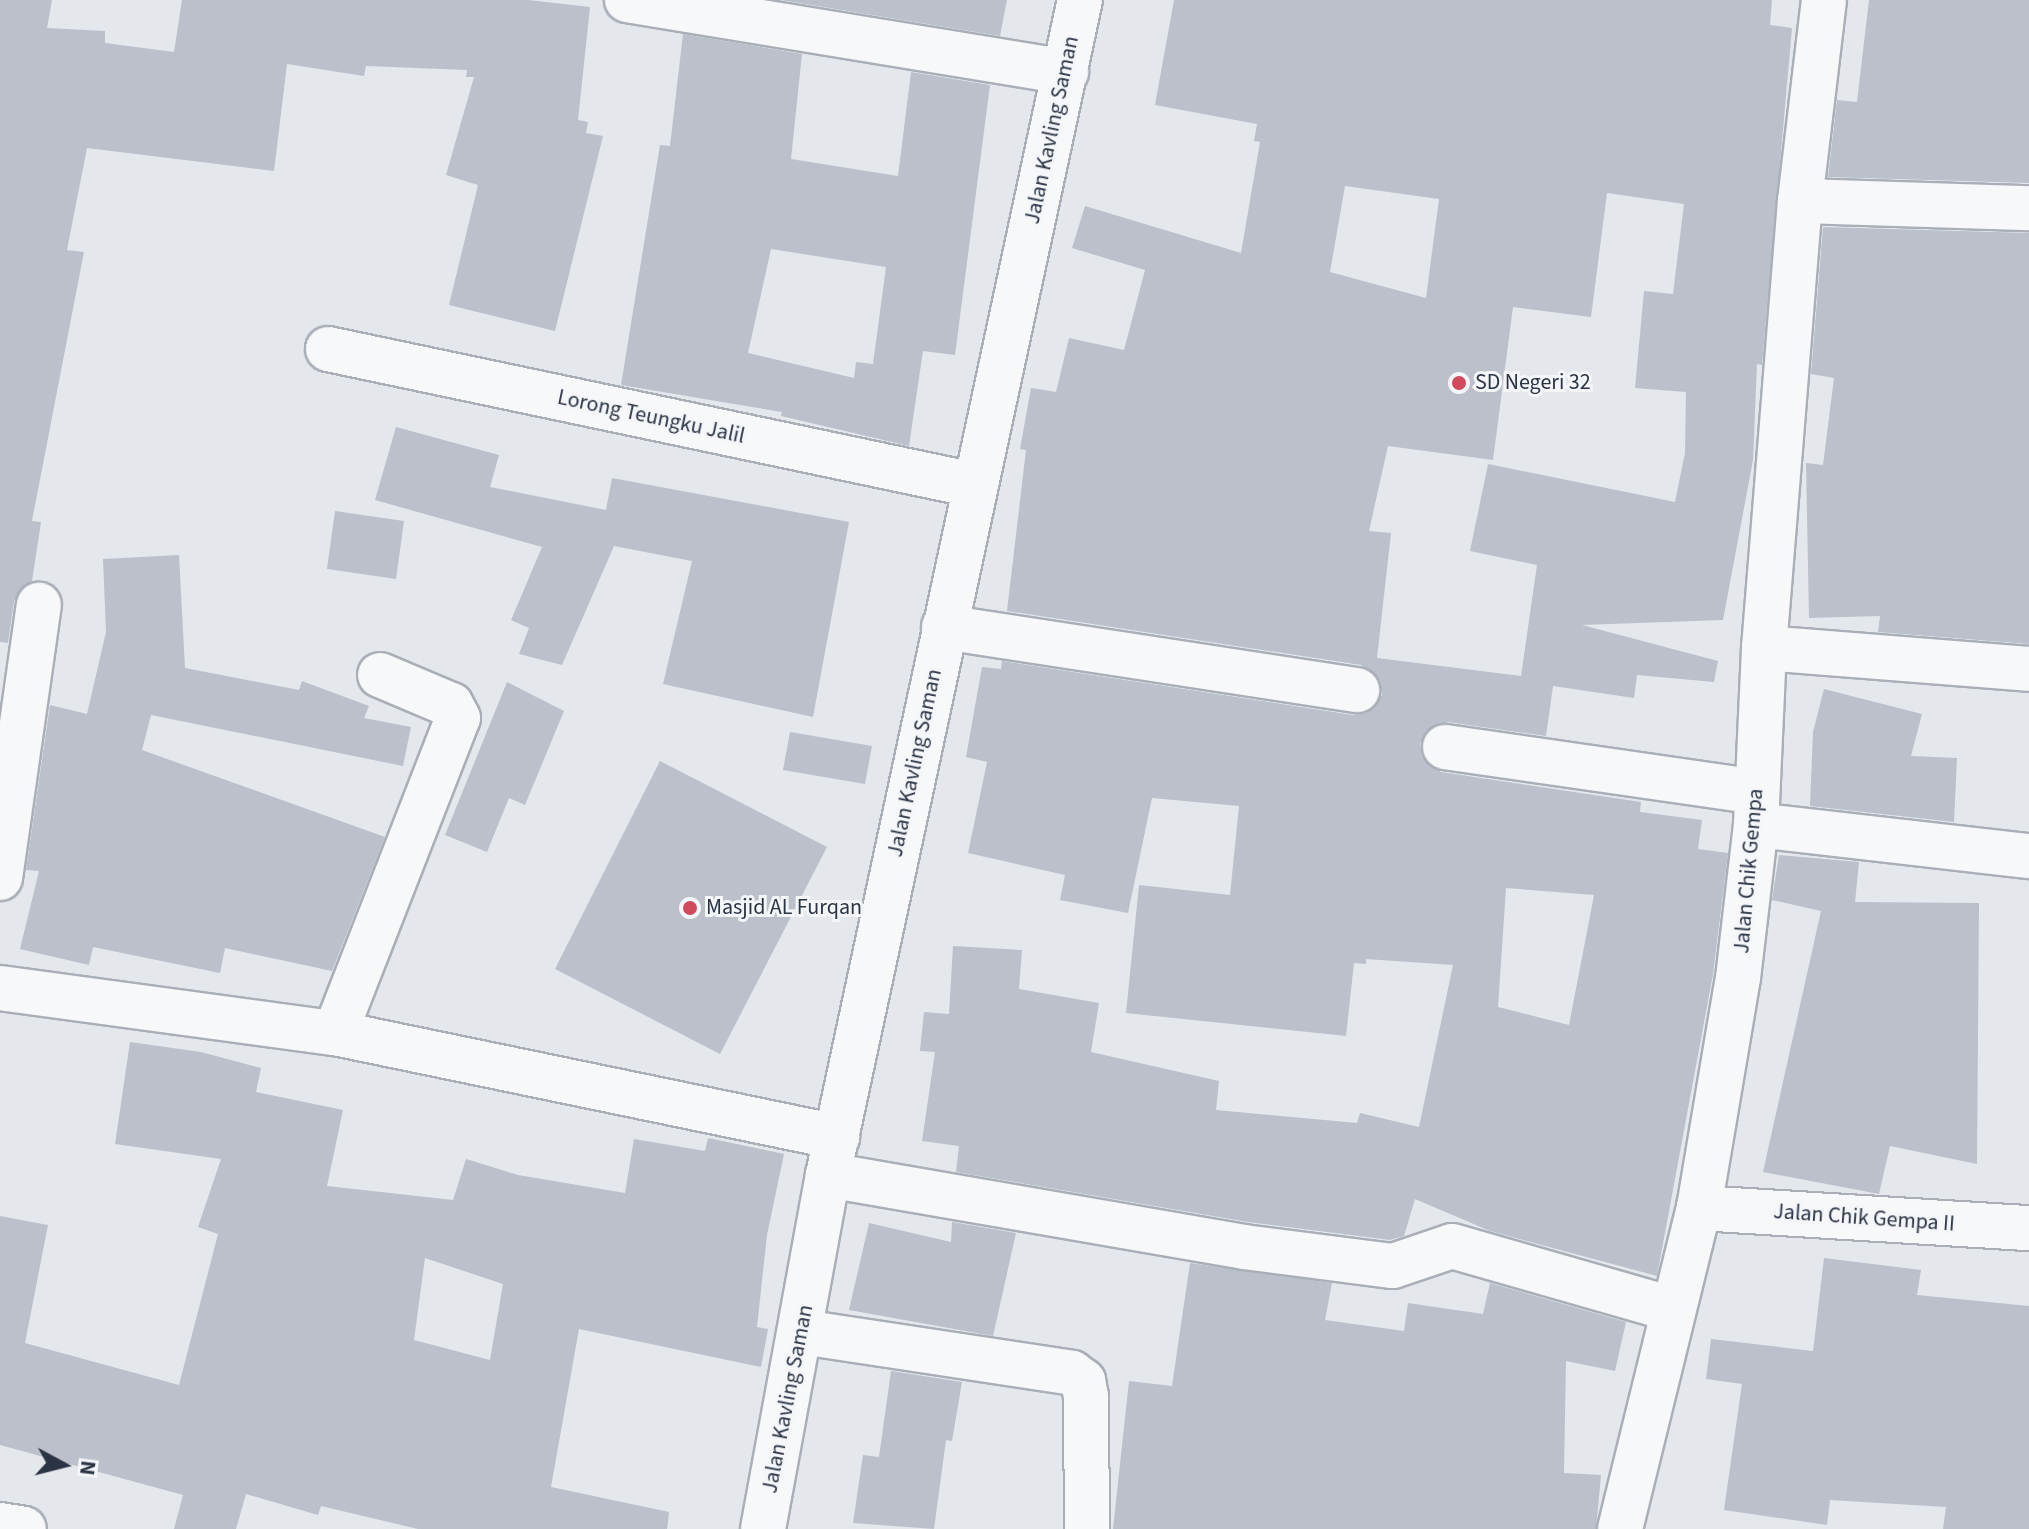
<!DOCTYPE html>
<html>
<head>
<meta charset="utf-8">
<style>
  body { margin:0 }
  #map { position:relative; width:2029px; height:1529px; overflow:hidden; background:#e4e7ec; font-family:"Source Sans 3",sans-serif }
  div>[style] { position:absolute }
  .building>* { inset:0; background:#bbc0ca }
  .roads { filter:drop-shadow(2px 0 #a9aeb7) drop-shadow(-2px 0 #a9aeb7) drop-shadow(0 2px #a9aeb7) drop-shadow(0 -2px #a9aeb7) }
  .minor>* { height:44px; margin:-22px; padding:0 22px; transform-origin:22px; border-radius:22px; background:#f7f8fa }
  .dots>* { width:22px; height:22px; translate:-50% -50%; box-sizing:border-box; border:4px solid #f4f6f9; border-radius:50% }
  span { translate:-50% -50%; white-space:nowrap; text-align:center; line-height:1.15; -webkit-text-stroke:6px #f4f6f9; paint-order:stroke }
  .street-label { font-size:22px; color:#2b3445 }
  .poi-label { font-size:22px; color:#2b3445 }
  .left { translate:0 -50%; text-align:left }
  .north { position:absolute; left:24px; top:1425px; width:80px; height:80px; -webkit-text-stroke:6px #f4f6f9; paint-order:stroke; rotate:97deg; font-size:22px; font-weight:700; line-height:32px; text-align:center; color:#2b3445 }
  .north::after { content:''; display:block; margin:auto; width:28px; height:36px; background:#2b3445; clip-path:polygon(50% 0,100% 100%,50% 72%,0 100%) }
</style>
</head>
<body>
<div id="map">
  <div class="building">
    <i style="clip-path:polygon(0 0,52px 0,47px 28px,105px 31px,105px 43px,174px 52px,182px 0,528px 0,590px 7px,578px 120px,588px 122px,586px 133px,603px 136px,555px 331px,449px 305px,478px 185px,446px 175px,474px 77px,466px 77px,467px 70px,366px 66px,364px 76px,287px 64px,274px 171px,87px 148px,67px 250px,84px 252px,32px 521px,41px 522px,32px 581px,14px 601px,8px 643px,0 642px)"></i>
    <i style="clip-path:polygon(781px 0,1007px 0,1000px 36px)"></i>
    <i style="clip-path:polygon(evenodd,1174px 0,1772px 0,1770px 25px,1792px 28px,1762px 365px,1757px 364px,1753px 460px,1723px 620px,1582px 625px,1718px 661px,1714px 682px,1637px 675px,1634px 698px,1553px 686px,1546px 736px,1448px 722px,1426px 731px,1420px 744px,1422px 757px,1441px 772px,1641px 802px,1640px 812px,1702px 820px,1698px 849px,1728px 853px,1713px 974px,1657px 1276px,1490px 1231px,1415px 1199px,1404px 1236px,1390px 1240px,1248px 1222px,956px 1172px,959px 1146px,922px 1141px,935px 1052px,920px 1051px,924px 1012px,949px 1014px,953px 946px,1022px 950px,1019px 989px,1099px 1003px,1091px 1052px,1219px 1081px,1216px 1110px,1357px 1123px,1360px 1113px,1419px 1127px,1453px 965px,1366px 959px,1366px 964px,1354px 963px,1346px 1036px,1126px 1013px,1139px 885px,1230px 895px,1239px 806px,1152px 798px,1128px 913px,1060px 900px,1065px 875px,968px 853px,987px 762px,966px 757px,982px 667px,1001px 669px,1002px 661px,1353px 715px,1367px 713px,1382px 695px,1380px 680px,1361px 665px,1007px 611px,1026px 450px,1020px 449px,1031px 388px,1056px 392px,1069px 338px,1124px 350px,1145px 270px,1072px 248px,1085px 206px,1241px 253px,1260px 142px,1254px 141px,1257px 124px,1155px 105px,1174px 0,1345px 186px,1439px 199px,1426px 298px,1330px 272px,1345px 186px,1174px 0,1607px 193px,1684px 204px,1673px 294px,1644px 291px,1635px 388px,1686px 392px,1685px 453px,1675px 502px,1488px 464px,1470px 551px,1537px 565px,1521px 676px,1377px 658px,1391px 533px,1369px 531px,1388px 446px,1493px 460px,1513px 307px,1591px 317px,1607px 193px,1174px 0,1506px 888px,1594px 895px,1569px 1025px,1498px 1007px,1506px 888px)"></i>
    <i style="clip-path:polygon(1869px 0,2029px 0,2029px 183px,1828px 177px,1837px 100px,1857px 102px)"></i>
    <i style="clip-path:polygon(evenodd,683px 34px,802px 54px,791px 159px,898px 176px,911px 72px,990px 85px,955px 355px,923px 351px,909px 446px,781px 416px,782px 412px,621px 385px,660px 145px,670px 146px,683px 34px,771px 249px,886px 267px,873px 364px,856px 362px,854px 378px,748px 353px,771px 249px)"></i>
    <i style="clip-path:polygon(1823px 227px,2029px 233px,2029px 644px,1878px 632px,1880px 616px,1809px 618px,1806px 463px,1823px 465px,1834px 378px,1811px 374px)"></i>
    <i style="clip-path:polygon(396px 427px,499px 455px,490px 487px,606px 510px,612px 478px,849px 522px,813px 717px,663px 684px,692px 561px,614px 546px,562px 665px,519px 654px,529px 628px,511px 620px,542px 547px,375px 500px)"></i>
    <i style="clip-path:polygon(335px 511px,404px 521px,396px 579px,327px 569px)"></i>
    <i style="clip-path:polygon(179px 555px,185px 668px,299px 690px,302px 681px,369px 706px,364px 718px,411px 727px,403px 766px,151px 715px,142px 750px,385px 837px,332px 971px,225px 948px,220px 973px,93px 947px,89px 965px,20px 949px,39px 871px,26px 870px,50px 705px,87px 714px,106px 632px,103px 559px)"></i>
    <i style="clip-path:polygon(507px 682px,564px 711px,525px 805px,509px 798px,487px 852px,445px 835px)"></i>
    <i style="clip-path:polygon(1824px 689px,1922px 714px,1911px 756px,1957px 758px,1954px 822px,1810px 806px,1813px 732px)"></i>
    <i style="clip-path:polygon(790px 732px,872px 746px,865px 784px,783px 770px)"></i>
    <i style="clip-path:polygon(660px 761px,827px 847px,720px 1054px,555px 969px)"></i>
    <i style="clip-path:polygon(1779px 855px,1859px 862px,1855px 902px,1979px 903px,1977px 1164px,1890px 1146px,1879px 1194px,1763px 1172px,1821px 911px,1772px 900px)"></i>
    <i style="clip-path:polygon(evenodd,130px 1042px,201px 1052px,261px 1068px,256px 1092px,343px 1110px,327px 1186px,453px 1200px,466px 1159px,518px 1175px,625px 1193px,634px 1139px,705px 1151px,708px 1138px,784px 1154px,767px 1235px,757px 1327px,768px 1329px,761px 1367px,579px 1329px,551px 1487px,669px 1512px,667px 1529px,418px 1529px,321px 1506px,318px 1515px,246px 1494px,236px 1529px,174px 1529px,183px 1495px,0 1445px,0 1216px,48px 1225px,25px 1343px,179px 1385px,218px 1234px,198px 1227px,221px 1159px,115px 1144px,130px 1042px,425px 1258px,503px 1284px,490px 1360px,414px 1340px,425px 1258px)"></i>
    <i style="clip-path:polygon(952px 1222px,1016px 1233px,993px 1336px,849px 1310px,869px 1223px,951px 1242px)"></i>
    <i style="clip-path:polygon(1824px 1258px,1921px 1270px,1917px 1295px,2029px 1306px,2029px 1529px,1943px 1529px,1946px 1507px,1830px 1500px,1827px 1525px,1724px 1510px,1742px 1384px,1706px 1379px,1711px 1339px,1813px 1351px)"></i>
    <i style="clip-path:polygon(1190px 1263px,1332px 1283px,1325px 1320px,1404px 1331px,1408px 1303px,1483px 1314px,1490px 1283px,1626px 1322px,1615px 1371px,1566px 1361px,1564px 1473px,1601px 1475px,1596px 1529px,1113px 1529px,1129px 1381px,1172px 1386px)"></i>
    <i style="clip-path:polygon(891px 1371px,962px 1382px,952px 1441px,946px 1440px,934px 1529px,853px 1523px,863px 1455px,879px 1457px)"></i>
  </div>
  <div class="roads">
    <div class="minor">
      <i style="left:627px;top:0;width:445px;rotate:9.3deg"></i>
      <i style="left:1800px;top:201px;width:229px;rotate:1.8deg"></i>
      <i style="left:328px;top:349px;width:660px;rotate:11.89deg"></i>
      <i style="left:944px;top:627px;width:418px;rotate:8.7deg"></i>
      <i style="left:1764px;top:648px;width:266px;rotate:4.5deg"></i>
      <i style="left:1445px;top:747px;width:315px;rotate:8.2deg"></i>
      <i style="left:1756px;top:825px;width:275px;rotate:6.5deg"></i>
      <i style="left:0;top:878px;width:276px;rotate:-81.9deg"></i>
      <i style="left:0;top:988px;width:338px;rotate:7.7deg"></i>
      <i style="left:335px;top:1033px;width:513px;rotate:11.7deg"></i>
      <i style="left:335px;top:1033px;width:338px;rotate:-68.7deg"></i>
      <i style="left:458px;top:718px;width:15px;rotate:-118deg"></i>
      <i style="left:451px;top:705px;width:77px;rotate:-157.1deg"></i>
      <i style="left:828px;top:1175px;width:422px;rotate:9.8deg"></i>
      <i style="left:1244px;top:1247px;width:150px;rotate:7.3deg"></i>
      <i style="left:1393px;top:1266px;width:62px;rotate:-18.7deg"></i>
      <i style="left:1452px;top:1246px;width:229px;rotate:16deg"></i>
      <i style="left:1699px;top:1208px;width:331px;rotate:3.5deg"></i>
      <i style="left:802px;top:1332px;width:273px;rotate:8.6deg"></i>
      <i style="left:1072px;top:1373px;width:14px;rotate:36deg"></i>
      <i style="left:1083px;top:1381px;width:15px;rotate:79deg"></i>
      <i style="left:1086px;top:1396px;width:133px;rotate:89.6deg"></i>
      <i style="left:0;top:1525px;width:24px;rotate:9deg"></i>
      <i style="left:763px;top:1529px;width:360px;rotate:-79.6deg"></i>
      <i style="left:828px;top:1175px;width:1202px;rotate:-77.9deg"></i>
      <i style="left:1620px;top:1529px;width:331px;rotate:-76.2deg"></i>
      <i style="left:1699px;top:1208px;width:233px;rotate:-80.4deg"></i>
      <i style="left:1738px;top:978px;width:154px;rotate:-83.3deg"></i>
      <i style="left:1756px;top:825px;width:177px;rotate:-87.4deg"></i>
      <i style="left:1764px;top:648px;width:448px;rotate:-85.4deg"></i>
      <i style="left:1800px;top:201px;width:202px;rotate:-83.2deg"></i>
    </div>
  </div>
  <div class="dots">
    <i style="left:1459px;top:383px;background:#d1495b"></i>
    <i style="left:690px;top:908px;background:#d1495b"></i>
  </div>
  <div class="street-label">
    <span style="left:1052px;top:130px;rotate:-78deg">Jalan Kavling Saman</span>
    <span style="left:651px;top:417px;rotate:12deg">Lorong Teungku Jalil</span>
    <span style="left:915px;top:763px;rotate:-78deg">Jalan Kavling Saman</span>
    <span style="left:1749px;top:871px;rotate:-85deg">Jalan Chik Gempa</span>
    <span style="left:1864px;top:1218px;rotate:4deg">Jalan Chik Gempa II</span>
    <span style="left:788px;top:1399px;rotate:-79deg">Jalan Kavling Saman</span>
  </div>
  <div class="poi-label">
    <span class="left" style="left:1475px;top:383px">SD Negeri 32</span>
    <span class="left" style="left:706px;top:908px">Masjid AL Furqan</span>
  </div>
  <div class="north">N</div>
</div>
</body>
</html>
